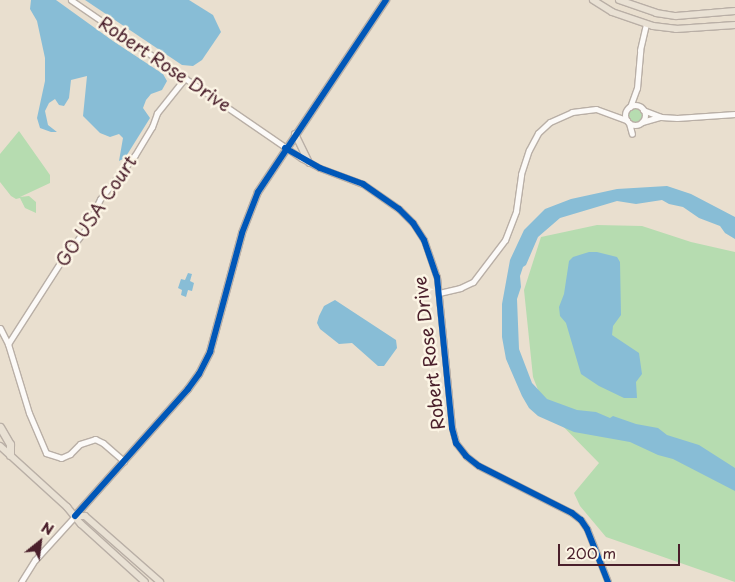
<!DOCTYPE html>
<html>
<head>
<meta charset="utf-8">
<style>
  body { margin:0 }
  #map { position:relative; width:735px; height:582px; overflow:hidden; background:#e9dfcf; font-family:"Playpen Sans",sans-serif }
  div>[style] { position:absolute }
  .green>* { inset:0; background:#b6dcb0 }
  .round { border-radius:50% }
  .water>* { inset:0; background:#88bdd6 }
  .roads { filter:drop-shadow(1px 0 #b9afa6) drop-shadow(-1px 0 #b9afa6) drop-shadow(0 1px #b9afa6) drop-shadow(0 -1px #b9afa6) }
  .minor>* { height:5px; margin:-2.5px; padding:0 2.5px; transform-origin:2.5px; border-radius:2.5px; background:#fcfaf8 }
  .minor>.ring { margin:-2.5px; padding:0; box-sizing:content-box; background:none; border:5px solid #fcfaf8; border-radius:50% }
  .major>* { height:6px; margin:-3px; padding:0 3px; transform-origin:3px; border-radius:3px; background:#e9e1d4 }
  .highway>* { height:7px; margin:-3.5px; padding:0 3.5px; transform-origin:3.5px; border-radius:3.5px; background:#e9e1d4 }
  .cycleway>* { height:6px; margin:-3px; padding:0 3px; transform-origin:3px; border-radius:3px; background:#0057b8 }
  span { translate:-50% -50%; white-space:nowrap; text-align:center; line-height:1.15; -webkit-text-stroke:5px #fcf5e5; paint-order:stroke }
  .street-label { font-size:18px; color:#4a1f2b }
  .north { position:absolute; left:15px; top:517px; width:50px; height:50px; -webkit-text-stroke:4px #fcf5e5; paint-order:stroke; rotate:29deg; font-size:14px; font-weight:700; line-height:20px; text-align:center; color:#4a1f2b }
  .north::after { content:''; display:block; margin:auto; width:18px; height:22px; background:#4a1f2b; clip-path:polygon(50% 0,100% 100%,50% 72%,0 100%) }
  .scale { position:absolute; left:558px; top:544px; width:122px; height:22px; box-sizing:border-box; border:2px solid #4a1f2b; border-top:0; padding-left:6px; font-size:15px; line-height:18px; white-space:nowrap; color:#4a1f2b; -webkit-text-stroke:4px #fcf5e5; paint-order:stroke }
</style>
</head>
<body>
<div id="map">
  <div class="green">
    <i class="round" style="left:627px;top:107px;width:16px;height:16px"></i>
    <i style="clip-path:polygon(19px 131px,50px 175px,50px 183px,20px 197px,29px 196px,36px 202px,36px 213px,25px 208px,20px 198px,16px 199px,11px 196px,0 182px,0 154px)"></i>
    <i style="clip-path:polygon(597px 225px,642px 226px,691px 242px,735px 252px,735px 582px,606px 537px,580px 506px,574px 493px,599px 463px,545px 408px,533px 377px,524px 290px,541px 237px)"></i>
  </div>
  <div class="water">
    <i style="clip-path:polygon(31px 0,56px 0,113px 41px,163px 74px,167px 81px,162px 90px,151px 94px,146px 100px,143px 108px,150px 118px,125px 158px,119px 161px,123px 138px,119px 134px,110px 137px,100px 133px,83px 116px,87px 76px,71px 80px,69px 98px,64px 106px,59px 105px,55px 99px,49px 103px,45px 111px,48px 125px,57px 132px,51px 132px,40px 128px,37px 118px,45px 81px,45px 58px,37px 21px,30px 9px)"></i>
    <i style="clip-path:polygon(85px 0,189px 0,213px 15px,221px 32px,202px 60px,193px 66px,182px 65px)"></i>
    <i style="clip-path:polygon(667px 186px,691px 194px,735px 217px,735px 239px,725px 233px,720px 226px,699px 218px,683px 207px,669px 204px,662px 200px,636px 204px,617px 201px,560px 218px,538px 237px,526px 265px,523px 267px,520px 276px,521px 287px,517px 299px,519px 349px,532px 383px,547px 399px,577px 410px,596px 412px,610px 418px,613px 416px,636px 424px,658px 428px,667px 435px,699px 445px,735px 468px,735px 491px,673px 459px,658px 455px,630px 442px,574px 432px,538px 416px,529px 408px,522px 396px,506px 359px,502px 337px,502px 304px,510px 260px,524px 230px,545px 209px,571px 199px,617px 189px)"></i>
    <i style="clip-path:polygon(589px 252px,597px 252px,617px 257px,620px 262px,621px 315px,613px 326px,612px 335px,639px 353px,642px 374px,636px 382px,637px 398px,624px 398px,599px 386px,581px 374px,566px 323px,560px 316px,559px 307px,564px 294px,569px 261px,573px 257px)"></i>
    <i style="clip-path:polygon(188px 273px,192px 274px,190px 281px,194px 283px,192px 291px,188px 290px,186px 297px,181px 295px,182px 290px,178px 288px,181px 279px,185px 280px)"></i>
    <i style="clip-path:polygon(335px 300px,396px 340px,397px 348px,384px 366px,378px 366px,352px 343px,339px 344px,320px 329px,317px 323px,319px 316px,324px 306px)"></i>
  </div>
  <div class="roads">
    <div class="minor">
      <i style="left:71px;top:0;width:279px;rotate:34.5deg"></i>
      <i style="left:301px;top:158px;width:21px;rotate:28deg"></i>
      <i style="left:320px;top:168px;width:46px;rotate:20.4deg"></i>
      <i style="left:363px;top:184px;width:44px;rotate:34.8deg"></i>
      <i style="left:399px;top:209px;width:20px;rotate:45deg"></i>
      <i style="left:413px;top:223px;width:20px;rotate:57deg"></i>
      <i style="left:424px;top:240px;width:39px;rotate:71deg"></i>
      <i style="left:437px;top:277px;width:152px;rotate:84.3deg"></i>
      <i style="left:452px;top:428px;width:16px;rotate:75deg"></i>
      <i style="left:456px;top:443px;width:16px;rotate:52deg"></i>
      <i style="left:466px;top:456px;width:16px;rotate:38deg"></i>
      <i style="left:479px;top:466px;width:104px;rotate:26.8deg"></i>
      <i style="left:572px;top:513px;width:11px;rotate:38deg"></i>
      <i style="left:581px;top:520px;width:11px;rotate:56deg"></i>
      <i style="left:587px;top:529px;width:57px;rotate:68.4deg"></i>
      <i class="ring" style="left:625px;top:105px;width:15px;height:15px"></i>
      <i style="left:630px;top:107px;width:20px;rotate:-70deg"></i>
      <i style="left:637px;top:88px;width:38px;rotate:-85deg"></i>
      <i style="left:640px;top:50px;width:27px;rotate:-77deg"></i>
      <i style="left:643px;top:110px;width:19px;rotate:21deg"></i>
      <i style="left:661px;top:117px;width:16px;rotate:4deg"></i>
      <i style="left:677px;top:118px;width:58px;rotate:-3.9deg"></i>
      <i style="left:642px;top:122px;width:19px;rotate:-16deg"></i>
      <i style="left:629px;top:123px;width:11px;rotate:75deg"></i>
      <i style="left:439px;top:293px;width:22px;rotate:-13deg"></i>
      <i style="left:460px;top:288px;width:14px;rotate:-25deg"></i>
      <i style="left:473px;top:282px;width:53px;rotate:-52.7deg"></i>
      <i style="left:505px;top:240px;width:31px;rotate:-69deg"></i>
      <i style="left:516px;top:211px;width:37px;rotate:-82deg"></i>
      <i style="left:521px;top:174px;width:25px;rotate:-72deg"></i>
      <i style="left:529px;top:150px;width:19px;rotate:-62deg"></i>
      <i style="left:538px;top:133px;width:16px;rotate:-43deg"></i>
      <i style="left:550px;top:122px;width:24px;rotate:-24deg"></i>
      <i style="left:572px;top:112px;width:24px;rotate:-7deg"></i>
      <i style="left:596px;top:109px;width:33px;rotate:20deg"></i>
      <i style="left:0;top:328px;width:18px;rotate:63deg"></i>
      <i style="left:8px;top:344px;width:72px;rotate:73.1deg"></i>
      <i style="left:29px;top:413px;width:43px;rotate:67deg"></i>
      <i style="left:46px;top:453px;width:16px;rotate:18deg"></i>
      <i style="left:61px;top:458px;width:10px;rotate:-24deg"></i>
      <i style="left:70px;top:454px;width:14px;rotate:-45deg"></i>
      <i style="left:80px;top:444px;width:16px;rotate:-18deg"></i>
      <i style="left:95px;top:439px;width:9px;rotate:27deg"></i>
      <i style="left:103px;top:443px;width:28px;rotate:41deg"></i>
      <i style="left:8px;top:344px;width:96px;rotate:-57.3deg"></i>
      <i style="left:60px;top:263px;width:41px;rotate:-52.9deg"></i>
      <i style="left:85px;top:230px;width:34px;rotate:-64deg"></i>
      <i style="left:100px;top:199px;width:56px;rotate:-51.5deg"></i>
      <i style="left:135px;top:155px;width:33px;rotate:-59deg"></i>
      <i style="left:152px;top:127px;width:15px;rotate:-70deg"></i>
      <i style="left:157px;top:113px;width:45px;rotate:-51.3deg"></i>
      <i style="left:21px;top:582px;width:26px;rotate:-58deg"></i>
      <i style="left:35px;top:560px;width:59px;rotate:-47.7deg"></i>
    </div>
    <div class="major">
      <i style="left:593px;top:0;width:22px;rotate:32deg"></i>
      <i style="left:612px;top:12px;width:43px;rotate:18.9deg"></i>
      <i style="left:653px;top:26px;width:23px;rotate:7deg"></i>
      <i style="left:676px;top:29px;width:59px;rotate:-3.9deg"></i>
      <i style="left:619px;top:0;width:39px;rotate:19deg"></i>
      <i style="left:656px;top:13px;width:20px;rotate:9deg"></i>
      <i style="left:676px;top:16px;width:59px;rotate:-4.8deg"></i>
      <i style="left:295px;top:134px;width:32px;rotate:64deg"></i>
      <i style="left:0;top:446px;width:91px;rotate:42.3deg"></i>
      <i style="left:67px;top:507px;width:22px;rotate:51deg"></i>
      <i style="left:81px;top:524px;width:86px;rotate:42.2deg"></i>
      <i style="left:75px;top:516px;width:170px;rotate:-48.3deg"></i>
      <i style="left:188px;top:389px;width:19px;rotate:-54deg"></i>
      <i style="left:199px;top:374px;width:25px;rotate:-63deg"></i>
      <i style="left:210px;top:352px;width:123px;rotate:-74.9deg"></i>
      <i style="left:242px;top:233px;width:44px;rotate:-68.7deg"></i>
      <i style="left:258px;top:192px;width:231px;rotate:-56.3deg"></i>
      <i style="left:75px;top:516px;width:10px"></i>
      <i style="left:85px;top:516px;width:100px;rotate:41.3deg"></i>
    </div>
    <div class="highway">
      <i style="left:0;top:427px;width:20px;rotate:60deg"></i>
      <i style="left:10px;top:444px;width:11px;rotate:90deg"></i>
    </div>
  </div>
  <div class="cycleway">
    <i style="left:285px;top:148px;width:40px;rotate:29.7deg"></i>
    <i style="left:320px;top:168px;width:46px;rotate:20.4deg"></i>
    <i style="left:363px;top:184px;width:44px;rotate:34.8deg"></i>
    <i style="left:399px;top:209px;width:20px;rotate:45deg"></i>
    <i style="left:413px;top:223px;width:20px;rotate:57deg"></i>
    <i style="left:424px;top:240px;width:39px;rotate:71deg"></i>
    <i style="left:437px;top:277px;width:152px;rotate:84.3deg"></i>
    <i style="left:452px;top:428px;width:16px;rotate:75deg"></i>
    <i style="left:456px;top:443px;width:16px;rotate:52deg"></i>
    <i style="left:466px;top:456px;width:16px;rotate:38deg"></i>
    <i style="left:479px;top:466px;width:104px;rotate:26.8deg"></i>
    <i style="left:572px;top:513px;width:11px;rotate:38deg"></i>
    <i style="left:581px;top:520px;width:11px;rotate:56deg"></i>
    <i style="left:587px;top:529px;width:57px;rotate:68.4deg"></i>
    <i style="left:75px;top:516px;width:170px;rotate:-48.3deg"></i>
    <i style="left:188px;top:389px;width:19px;rotate:-54deg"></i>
    <i style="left:199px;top:374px;width:25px;rotate:-63deg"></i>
    <i style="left:210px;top:352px;width:123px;rotate:-74.9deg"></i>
    <i style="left:242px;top:233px;width:44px;rotate:-68.7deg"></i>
    <i style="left:258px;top:192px;width:231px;rotate:-56.3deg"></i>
  </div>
  <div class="street-label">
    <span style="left:165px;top:64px;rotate:34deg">Robert Rose Drive</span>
    <span style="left:96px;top:211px;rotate:-56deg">GO USA Court</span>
    <span style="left:429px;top:353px;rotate:-97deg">Robert Rose Drive</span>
  </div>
  <div class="north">N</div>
  <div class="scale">200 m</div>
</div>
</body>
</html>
